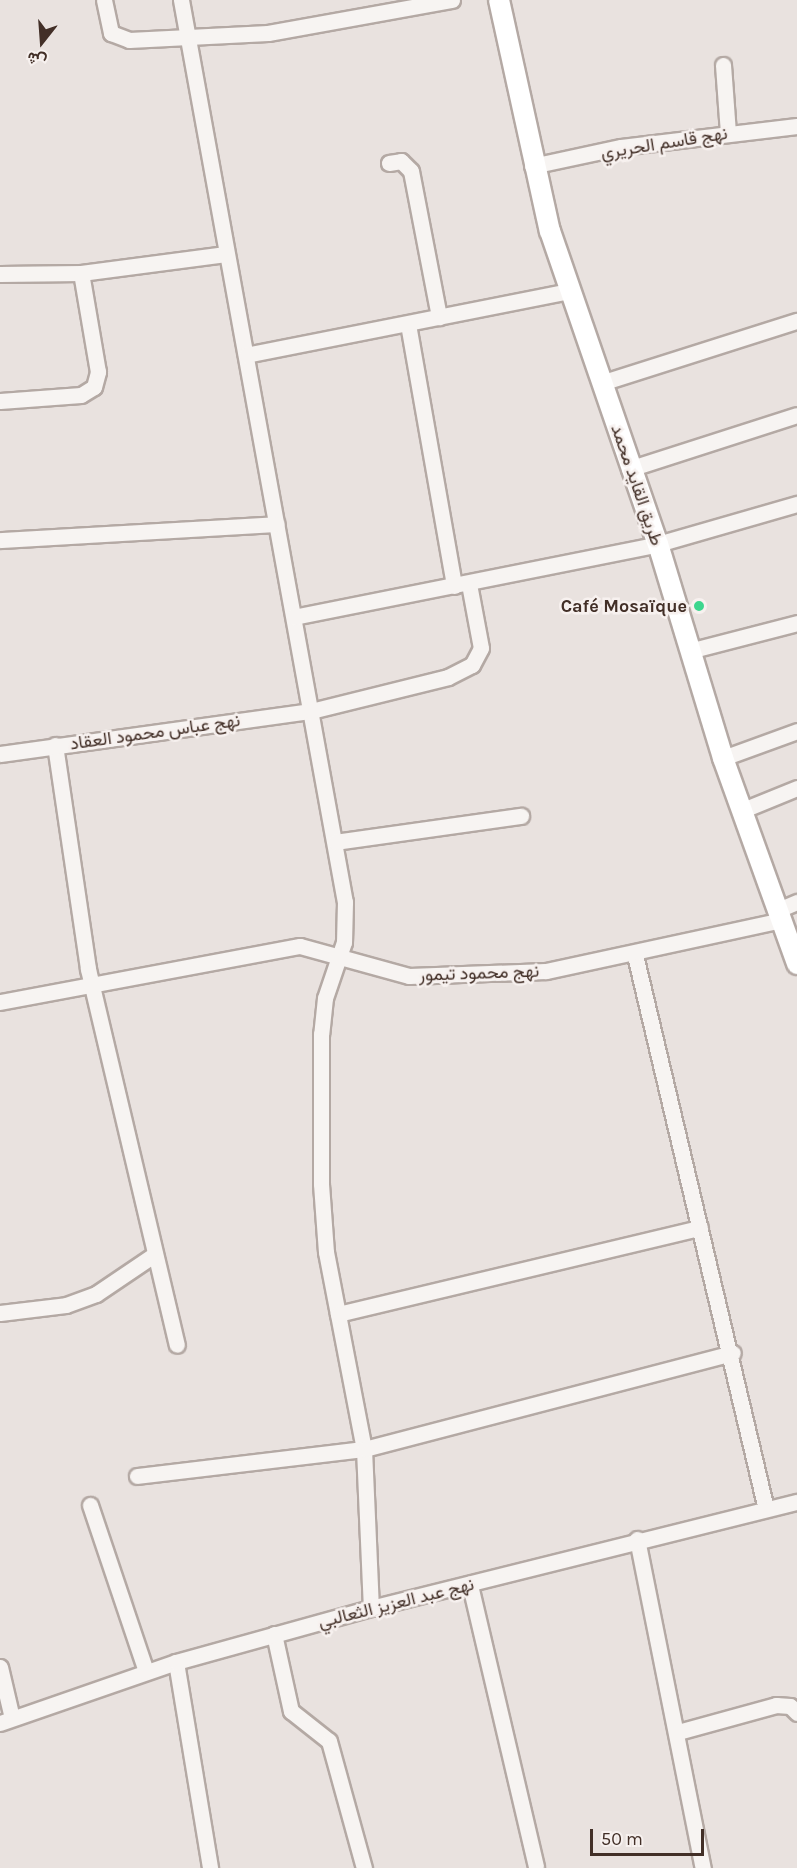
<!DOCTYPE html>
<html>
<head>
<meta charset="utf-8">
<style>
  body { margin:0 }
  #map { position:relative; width:797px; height:1868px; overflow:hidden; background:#e9e2df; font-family:Karla,Vazirmatn,sans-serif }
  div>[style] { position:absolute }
  .roads { filter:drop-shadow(2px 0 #b4a9a4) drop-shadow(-2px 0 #b4a9a4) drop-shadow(0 2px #b4a9a4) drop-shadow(0 -2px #b4a9a4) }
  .minor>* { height:15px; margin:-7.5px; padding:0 7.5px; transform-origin:7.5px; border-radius:7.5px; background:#f7f4f2 }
  .secondary>* { height:20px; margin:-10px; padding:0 10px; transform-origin:10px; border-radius:10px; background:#fff }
  .dots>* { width:16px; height:16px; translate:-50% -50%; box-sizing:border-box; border:3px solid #f7f1ef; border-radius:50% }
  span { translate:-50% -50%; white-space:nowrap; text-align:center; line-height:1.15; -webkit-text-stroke:5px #f7f1ef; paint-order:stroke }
  .street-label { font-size:18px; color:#422f27 }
  .poi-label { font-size:18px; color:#422f27; font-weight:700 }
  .right { translate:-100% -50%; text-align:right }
  .north { position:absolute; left:12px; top:12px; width:60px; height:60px; -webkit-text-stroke:4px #f7f1ef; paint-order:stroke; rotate:197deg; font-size:16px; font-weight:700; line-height:24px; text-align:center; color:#422f27 }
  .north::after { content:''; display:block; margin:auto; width:21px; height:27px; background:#422f27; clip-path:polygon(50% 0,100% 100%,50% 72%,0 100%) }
  .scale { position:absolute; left:590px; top:1829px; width:114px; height:27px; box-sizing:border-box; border:3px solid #422f27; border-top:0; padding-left:8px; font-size:18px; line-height:21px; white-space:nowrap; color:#422f27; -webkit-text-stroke:4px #f7f1ef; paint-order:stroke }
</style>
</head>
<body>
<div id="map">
  <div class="roads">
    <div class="minor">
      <i style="left:104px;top:0;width:34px;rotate:78deg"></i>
      <i style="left:111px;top:33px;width:19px;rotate:21deg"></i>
      <i style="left:129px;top:40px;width:139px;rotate:-2.9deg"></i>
      <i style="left:268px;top:33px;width:187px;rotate:-10.2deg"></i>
      <i style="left:181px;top:0;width:917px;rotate:79.7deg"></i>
      <i style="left:345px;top:902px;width:40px;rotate:91.4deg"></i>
      <i style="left:344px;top:942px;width:59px;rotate:108.7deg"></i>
      <i style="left:325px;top:998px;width:36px;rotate:96deg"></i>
      <i style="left:321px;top:1034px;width:150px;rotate:90deg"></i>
      <i style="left:321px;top:1184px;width:68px;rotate:85.8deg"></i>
      <i style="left:326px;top:1252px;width:201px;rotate:79.1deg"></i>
      <i style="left:364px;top:1449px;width:159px;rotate:87.5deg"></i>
      <i style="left:723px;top:65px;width:68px;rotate:85.8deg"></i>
      <i style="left:389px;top:163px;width:12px;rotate:-9deg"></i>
      <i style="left:401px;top:161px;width:14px;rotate:45deg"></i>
      <i style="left:411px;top:171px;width:149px;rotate:79.1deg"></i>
      <i style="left:532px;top:166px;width:91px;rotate:-12.1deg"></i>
      <i style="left:621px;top:147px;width:177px;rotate:-6.8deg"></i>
      <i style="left:0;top:274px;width:81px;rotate:-0.7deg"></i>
      <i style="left:81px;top:273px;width:146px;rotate:-7.5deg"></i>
      <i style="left:408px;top:324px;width:266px;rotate:80deg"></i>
      <i style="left:246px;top:355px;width:329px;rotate:-11.2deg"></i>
      <i style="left:601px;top:383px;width:206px;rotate:-17.6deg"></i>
      <i style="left:0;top:401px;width:81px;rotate:-4.2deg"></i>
      <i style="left:81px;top:395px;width:15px;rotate:-32deg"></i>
      <i style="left:94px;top:387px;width:16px;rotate:-75deg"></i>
      <i style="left:98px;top:372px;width:100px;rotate:-99.7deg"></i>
      <i style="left:629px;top:469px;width:176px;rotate:-17.8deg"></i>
      <i style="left:0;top:540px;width:277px;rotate:-3.3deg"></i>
      <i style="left:294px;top:617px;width:371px;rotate:-11.3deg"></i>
      <i style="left:658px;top:544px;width:145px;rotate:-16.1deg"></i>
      <i style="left:689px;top:651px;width:112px;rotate:-14.5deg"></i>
      <i style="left:55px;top:745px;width:226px;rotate:81.6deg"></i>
      <i style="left:88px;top:969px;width:386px;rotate:76.7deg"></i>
      <i style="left:0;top:754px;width:314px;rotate:-7.9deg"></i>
      <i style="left:311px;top:711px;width:141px;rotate:-13.9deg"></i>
      <i style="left:448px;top:677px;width:27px;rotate:-27deg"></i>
      <i style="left:472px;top:665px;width:19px;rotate:-62deg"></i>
      <i style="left:481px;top:648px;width:65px;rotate:-100.6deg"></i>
      <i style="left:723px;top:758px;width:79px;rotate:-20deg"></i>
      <i style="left:743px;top:810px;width:58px;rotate:-22.2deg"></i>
      <i style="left:335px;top:842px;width:188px;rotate:-8deg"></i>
      <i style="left:778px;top:910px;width:21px;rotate:-23deg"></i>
      <i style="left:635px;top:955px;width:569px;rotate:76.7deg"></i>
      <i style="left:0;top:1002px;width:305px;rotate:-10.6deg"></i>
      <i style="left:300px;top:946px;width:113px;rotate:15.4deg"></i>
      <i style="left:409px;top:976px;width:137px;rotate:-2.1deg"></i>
      <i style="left:546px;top:971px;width:241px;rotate:-12.2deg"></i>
      <i style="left:0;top:1313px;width:66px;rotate:-6.9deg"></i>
      <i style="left:66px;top:1305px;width:32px;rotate:-20deg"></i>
      <i style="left:96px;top:1294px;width:71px;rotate:-34.1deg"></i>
      <i style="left:338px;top:1314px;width:372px;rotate:-13.4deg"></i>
      <i style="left:137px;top:1476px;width:229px;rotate:-6.8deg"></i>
      <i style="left:364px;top:1449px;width:381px;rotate:-14.6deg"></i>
      <i style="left:90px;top:1505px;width:175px;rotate:71.4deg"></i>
      <i style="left:637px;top:1539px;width:336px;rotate:78.7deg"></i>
      <i style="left:470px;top:1585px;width:289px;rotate:76.8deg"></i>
      <i style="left:274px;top:1634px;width:79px;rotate:77.6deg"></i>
      <i style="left:291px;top:1711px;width:48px;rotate:38.3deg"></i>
      <i style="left:329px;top:1741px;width:132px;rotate:74.6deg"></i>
      <i style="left:176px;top:1662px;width:209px;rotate:80.6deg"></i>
      <i style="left:0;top:1667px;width:52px;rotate:76.8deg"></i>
      <i style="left:0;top:1723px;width:186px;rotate:-19.1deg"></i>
      <i style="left:176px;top:1662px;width:202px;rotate:-15.5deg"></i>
      <i style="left:371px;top:1608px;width:439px;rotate:-14deg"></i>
      <i style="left:678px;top:1732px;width:102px;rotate:-15.4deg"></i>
      <i style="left:776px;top:1705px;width:14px;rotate:4deg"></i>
      <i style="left:790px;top:1706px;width:10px;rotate:45deg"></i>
    </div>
    <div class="secondary">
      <i style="left:499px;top:0;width:237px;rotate:77.6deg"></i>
      <i style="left:550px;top:231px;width:331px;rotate:71deg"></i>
      <i style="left:658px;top:544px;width:224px;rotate:73.1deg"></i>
      <i style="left:723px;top:758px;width:219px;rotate:70.2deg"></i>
    </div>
  </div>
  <div class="dots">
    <i style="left:699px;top:606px;background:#3dd68e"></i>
  </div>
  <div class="street-label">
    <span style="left:664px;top:143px;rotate:-9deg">نهج قاسم الحريري</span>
    <span style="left:637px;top:485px;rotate:71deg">طريق القايد محمد</span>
    <span style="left:155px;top:732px;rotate:-8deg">نهج عباس محمود العقاد</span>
    <span style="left:479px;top:973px;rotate:-2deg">نهج محمود تيمور</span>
    <span style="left:396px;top:1603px;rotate:-14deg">نهج عبد العزيز الثعالبي</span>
  </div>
  <div class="poi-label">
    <span class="right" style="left:687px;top:606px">Café Mosaïque</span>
  </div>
  <div class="north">ش</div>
  <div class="scale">50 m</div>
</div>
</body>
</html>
